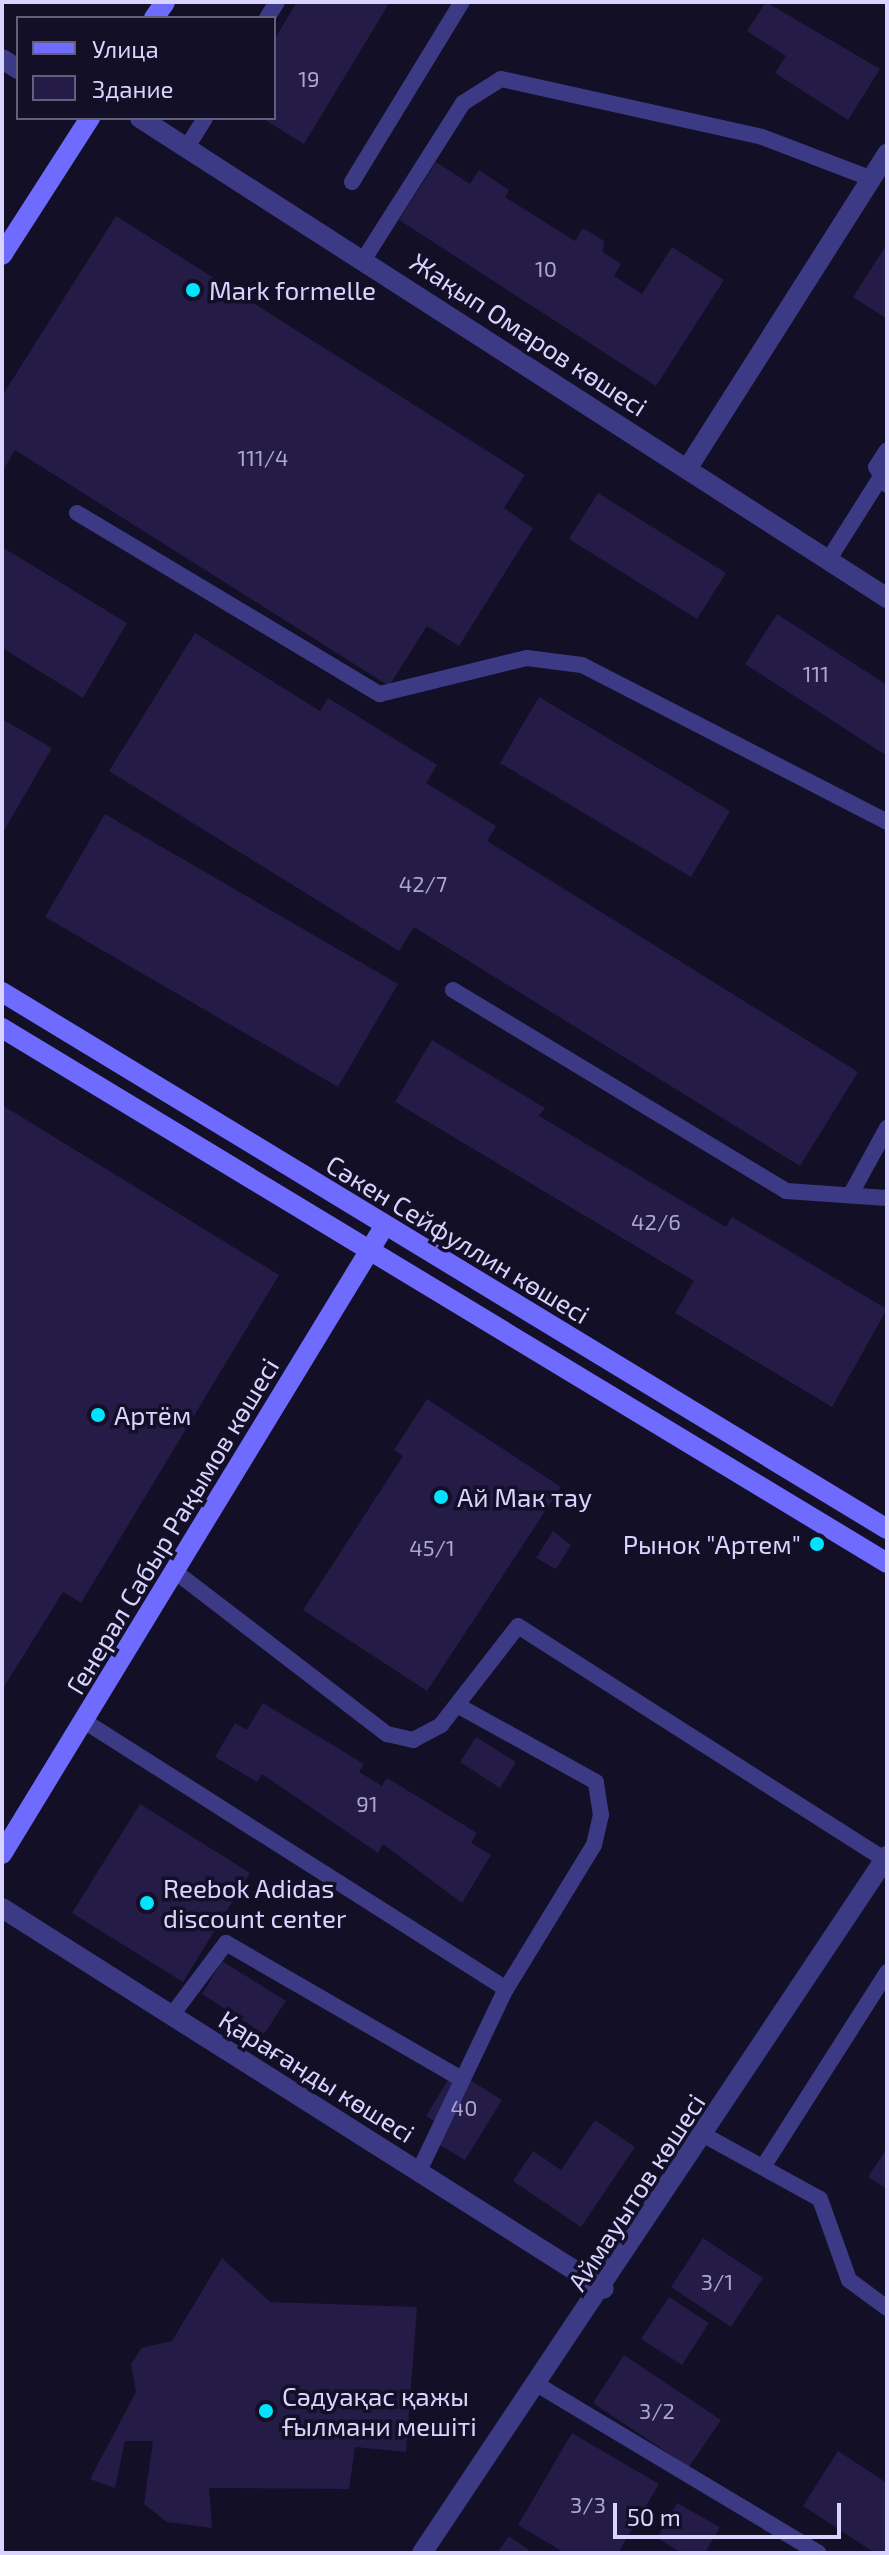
<!DOCTYPE html>
<html>
<head>
<meta charset="utf-8">
<style>
  body { margin:0 }
  #map { position:relative; width:889px; height:2555px; overflow:hidden; background:#130f26; font-family:"Exo 2",sans-serif }
  div>[style] { position:absolute }
  .building>* { inset:0; background:#241b47 }
  .lane>* { height:16px; margin:-8px; padding:0 8px; transform-origin:8px; border-radius:8px; background:#3d3a85 }
  .street>* { height:20px; margin:-10px; padding:0 10px; transform-origin:10px; border-radius:10px; background:#3d3a85 }
  .secondary>* { height:20px; margin:-10px; padding:0 10px; transform-origin:10px; border-radius:10px; background:#6f6bff }
  .dots>* { width:22px; height:22px; translate:-50% -50%; box-sizing:border-box; border:4px solid #130f26; border-radius:50% }
  span { translate:-50% -50%; white-space:nowrap; text-align:center; line-height:1.15; -webkit-text-stroke:7px #130f26; paint-order:stroke }
  .number-label { font-size:22px; color:#aca6d1 }
  .number-label span { -webkit-text-stroke-width:0 }
  .poi-label { font-size:26px; color:#d9d4ff }
  .left { translate:0 -50%; text-align:left }
  .right { translate:-100% -50%; text-align:right }
  .street-label { font-size:26px; color:#d9d4ff }
  .frame { position:absolute; inset:0; border:4px solid #d9d4ff; pointer-events:none }
  .legend { position:absolute; left:16px; top:16px; width:260px; height:104px; box-sizing:border-box; background:#130f26; border:2px solid #625e7d; margin:0; padding:10px 14px; list-style:none; font-size:24px; color:#d9d4ff }
  .legend li { display:flex; align-items:center; gap:16px; height:40px }
  .legend b { width:40px; border:2px solid #625e7d }
  .scale { position:absolute; left:613px; top:2503px; width:228px; height:36px; box-sizing:border-box; border:4px solid #d9d4ff; border-top:0; padding-left:10px; font-size:24px; line-height:28px; white-space:nowrap; color:#d9d4ff; -webkit-text-stroke:6px #130f26; paint-order:stroke }
</style>
</head>
<body>
<div id="map">
  <div class="building">
    <i style="clip-path:polygon(297px 2px,390px 2px,304px 144px,262px 118px,274px 118px,274px 40px)"></i>
    <i style="clip-path:polygon(766px 2px,880px 69px,848px 120px,775px 73px,786px 56px,747px 31px)"></i>
    <i style="clip-path:polygon(436px 162px,470px 184px,479px 170px,509px 190px,505px 197px,575px 241px,583px 228px,604px 241px,603px 252px,621px 264px,614px 276px,642px 294px,672px 247px,724px 280px,656px 386px,399px 220px)"></i>
    <i style="clip-path:polygon(116px 216px,525px 475px,504px 508px,533px 528px,459px 646px,427px 626px,389px 686px,15px 450px,2px 472px,2px 396px)"></i>
    <i style="clip-path:polygon(887px 244px,887px 319px,853px 297px)"></i>
    <i style="clip-path:polygon(598px 493px,726px 573px,697px 619px,569px 539px)"></i>
    <i style="clip-path:polygon(2px 547px,127px 623px,83px 698px,2px 648px)"></i>
    <i style="clip-path:polygon(777px 614px,887px 685px,887px 756px,745px 664px)"></i>
    <i style="clip-path:polygon(195px 633px,320px 711px,328px 698px,437px 765px,426px 783px,496px 826px,487px 841px,858px 1072px,800px 1166px,414px 927px,399px 951px,109px 771px)"></i>
    <i style="clip-path:polygon(539px 697px,730px 811px,691px 877px,500px 763px)"></i>
    <i style="clip-path:polygon(2px 719px,52px 748px,2px 834px)"></i>
    <i style="clip-path:polygon(105px 814px,398px 984px,338px 1087px,45px 917px)"></i>
    <i style="clip-path:polygon(432px 1040px,545px 1108px,539px 1116px,726px 1227px,732px 1217px,887px 1309px,832px 1407px,675px 1313px,694px 1281px,395px 1102px)"></i>
    <i style="clip-path:polygon(2px 1105px,279px 1275px,81px 1603px,63px 1592px,2px 1690px)"></i>
    <i style="clip-path:polygon(427px 1399px,561px 1487px,427px 1691px,303px 1610px,403px 1456px,394px 1450px)"></i>
    <i style="clip-path:polygon(553px 1531px,571px 1545px,556px 1569px,536px 1558px)"></i>
    <i style="clip-path:polygon(263px 1703px,364px 1764px,359px 1772px,382px 1786px,387px 1778px,477px 1833px,471px 1843px,491px 1855px,462px 1903px,383px 1844px,378px 1853px,262px 1774px,257px 1782px,215px 1757px,235px 1723px,247px 1730px)"></i>
    <i style="clip-path:polygon(476px 1737px,516px 1762px,500px 1788px,460px 1762px)"></i>
    <i style="clip-path:polygon(140px 1804px,250px 1873px,183px 1982px,72px 1913px)"></i>
    <i style="clip-path:polygon(222px 1961px,286px 2001px,264px 2034px,202px 1994px)"></i>
    <i style="clip-path:polygon(454px 2070px,502px 2100px,465px 2160px,435px 2142px,445px 2127px,426px 2116px)"></i>
    <i style="clip-path:polygon(595px 2120px,635px 2147px,581px 2227px,513px 2181px,533px 2151px,561px 2170px)"></i>
    <i style="clip-path:polygon(887px 2148px,887px 2189px,868px 2177px)"></i>
    <i style="clip-path:polygon(703px 2238px,763px 2278px,731px 2327px,671px 2287px)"></i>
    <i style="clip-path:polygon(222px 2258px,270px 2302px,417px 2307px,406px 2452px,355px 2447px,349px 2489px,209px 2488px,212px 2528px,167px 2522px,144px 2504px,153px 2441px,125px 2441px,115px 2488px,90px 2479px,136px 2392px,131px 2365px,141px 2348px,172px 2341px)"></i>
    <i style="clip-path:polygon(669px 2297px,709px 2323px,682px 2365px,641px 2339px)"></i>
    <i style="clip-path:polygon(624px 2355px,721px 2420px,689px 2467px,593px 2403px)"></i>
    <i style="clip-path:polygon(572px 2433px,659px 2484px,618px 2553px,565px 2553px,518px 2525px)"></i>
    <i style="clip-path:polygon(838px 2451px,887px 2483px,887px 2553px,875px 2553px,803px 2506px)"></i>
    <i style="clip-path:polygon(677px 2503px,720px 2527px,705px 2553px,682px 2553px,657px 2538px)"></i>
    <i style="clip-path:polygon(509px 2536px,533px 2553px,497px 2553px)"></i>
  </div>
  <div class="lane">
    <i style="left:267px;top:18px;width:19px;rotate:-58deg"></i>
    <i style="left:187px;top:147px;width:34px;rotate:-58deg"></i>
    <i style="left:352px;top:182px;width:211px;rotate:-58.6deg"></i>
    <i style="left:364px;top:259px;width:185px;rotate:-57.6deg"></i>
    <i style="left:463px;top:103px;width:45px;rotate:-32.3deg"></i>
    <i style="left:501px;top:79px;width:267px;rotate:12.5deg"></i>
    <i style="left:762px;top:137px;width:118px;rotate:20.9deg"></i>
    <i style="left:887px;top:485px;width:21px;rotate:-121deg"></i>
    <i style="left:876px;top:467px;width:20px;rotate:-57deg"></i>
    <i style="left:77px;top:513px;width:353px;rotate:30.9deg"></i>
    <i style="left:380px;top:694px;width:151px;rotate:-13.8deg"></i>
    <i style="left:527px;top:658px;width:55px;rotate:7.3deg"></i>
    <i style="left:582px;top:665px;width:343px;rotate:27.2deg"></i>
    <i style="left:829px;top:559px;width:93px;rotate:-57.7deg"></i>
    <i style="left:453px;top:990px;width:389px;rotate:31.1deg"></i>
    <i style="left:786px;top:1191px;width:101px;rotate:4deg"></i>
    <i style="left:853px;top:1190px;width:71px;rotate:-61.3deg"></i>
    <i style="left:177px;top:1573px;width:265px;rotate:37.5deg"></i>
    <i style="left:387px;top:1734px;width:27px;rotate:13deg"></i>
    <i style="left:413px;top:1740px;width:32px;rotate:-28deg"></i>
    <i style="left:441px;top:1725px;width:125px;rotate:-52.1deg"></i>
    <i style="left:518px;top:1626px;width:437px;rotate:32.5deg"></i>
    <i style="left:84px;top:1721px;width:500px;rotate:32.4deg"></i>
    <i style="left:506px;top:1989px;width:169px;rotate:-58.6deg"></i>
    <i style="left:594px;top:1845px;width:31px;rotate:-77deg"></i>
    <i style="left:601px;top:1815px;width:33px;rotate:-99deg"></i>
    <i style="left:596px;top:1782px;width:159px;rotate:-151deg"></i>
    <i style="left:172px;top:2015px;width:90px;rotate:-53.1deg"></i>
    <i style="left:226px;top:1943px;width:272px;rotate:30deg"></i>
    <i style="left:704px;top:2135px;width:132px;rotate:28.9deg"></i>
    <i style="left:820px;top:2199px;width:86px;rotate:70.3deg"></i>
    <i style="left:849px;top:2280px;width:47px;rotate:36.4deg"></i>
    <i style="left:763px;top:2167px;width:231px;rotate:-57.5deg"></i>
    <i style="left:419px;top:2171px;width:202px;rotate:-64.5deg"></i>
    <i style="left:538px;top:2385px;width:327px;rotate:30.9deg"></i>
  </div>
  <div class="street">
    <i style="left:2px;top:59px;width:19px;rotate:32deg"></i>
    <i style="left:140px;top:118px;width:888px;rotate:32.72deg"></i>
    <i style="left:689px;top:466px;width:370px;rotate:-57.6deg"></i>
    <i style="left:2px;top:1908px;width:712px;rotate:32.33deg"></i>
    <i style="left:422px;top:2553px;width:838px;rotate:-56.29deg"></i>
  </div>
  <div class="secondary">
    <i style="left:154px;top:18px;width:19px;rotate:-55deg"></i>
    <i style="left:2px;top:255px;width:163px;rotate:-57.3deg"></i>
    <i style="left:2px;top:992px;width:1035px;rotate:31.25deg"></i>
    <i style="left:2px;top:1028px;width:1034px;rotate:31.15deg"></i>
    <i style="left:2px;top:1854px;width:736px;rotate:-58.66deg"></i>
  </div>
  <div class="dots">
    <i style="left:193px;top:290px;background:#00e5ff"></i>
    <i style="left:98px;top:1415px;background:#00e5ff"></i>
    <i style="left:441px;top:1497px;background:#00e5ff"></i>
    <i style="left:817px;top:1544px;background:#00e5ff"></i>
    <i style="left:147px;top:1903px;background:#00e5ff"></i>
    <i style="left:266px;top:2411px;background:#00e5ff"></i>
  </div>
  <div class="number-label">
    <span style="left:309px;top:79px">19</span>
    <span style="left:546px;top:269px">10</span>
    <span style="left:263px;top:458px">111/4</span>
    <span style="left:816px;top:674px">111</span>
    <span style="left:423px;top:884px">42/7</span>
    <span style="left:656px;top:1222px">42/6</span>
    <span style="left:432px;top:1548px">45/1</span>
    <span style="left:367px;top:1804px">91</span>
    <span style="left:464px;top:2108px">40</span>
    <span style="left:717px;top:2282px">3/1</span>
    <span style="left:657px;top:2411px">3/2</span>
    <span style="left:588px;top:2505px">3/3</span>
  </div>
  <div class="poi-label">
    <span class="left" style="left:209px;top:290px">Mark formelle</span>
    <span class="left" style="left:114px;top:1415px">Артём</span>
    <span class="left" style="left:457px;top:1497px">Ай Мак тау</span>
    <span class="right" style="left:801px;top:1544px">Рынок "Артем"</span>
    <span class="left" style="left:163px;top:1903px">Reebok Adidas<br>discount center</span>
    <span class="left" style="left:282px;top:2411px">Сәдуақас қажы<br>Ғылмани мешіті</span>
  </div>
  <div class="street-label">
    <span style="left:529px;top:334px;rotate:33deg">Жақып Омаров көшесі</span>
    <span style="left:458px;top:1239px;rotate:31deg">Сәкен Сейфуллин көшесі</span>
    <span style="left:172px;top:1526px;rotate:-59deg">Генерал Сабыр Рақымов көшесі</span>
    <span style="left:317px;top:2076px;rotate:32deg">Қарағанды көшесі</span>
    <span style="left:636px;top:2192px;rotate:-57deg">Аймауытов көшесі</span>
  </div>
  <div class="frame"></div>
  <ul class="legend">
  <li><b style="height:10px;background:#6f6bff"></b>Улица</li>
  <li><b style="height:22px;background:#241b47"></b>Здание</li>
  </ul>
  <div class="scale">50 m</div>
</div>
</body>
</html>
